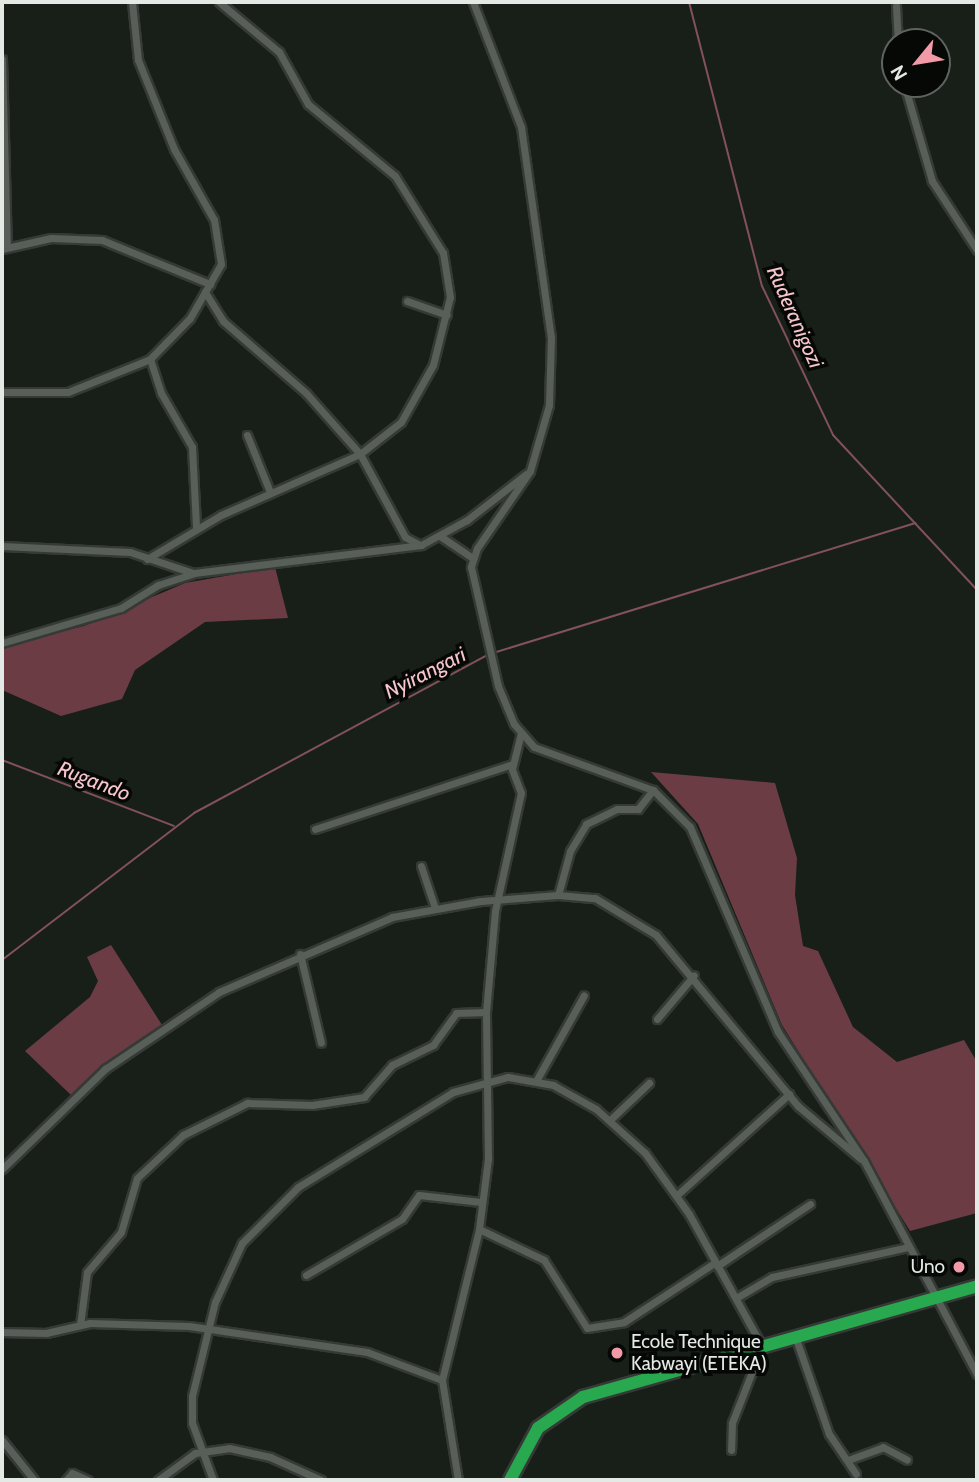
<!DOCTYPE html>
<html>
<head>
<meta charset="utf-8">
<style>
  body { margin:0 }
  #map { position:relative; width:979px; height:1482px; overflow:hidden; background:#181f19; font-family:Cabin,sans-serif }
  div>[style] { position:absolute }
  .forest>* { inset:0; background:#6b3c44 }
  .stream>* { height:2px; margin:-1px; padding:0 1px; transform-origin:1px; border-radius:1px; background:#825159 }
  .roads { filter:drop-shadow(2px 0 #353a36) drop-shadow(-2px 0 #353a36) drop-shadow(0 2px #353a36) drop-shadow(0 -2px #353a36) }
  .street>* { height:7px; margin:-3.5px; padding:0 3.5px; transform-origin:3.5px; border-radius:3.5px; background:#575f58 }
  .highway>* { height:12px; margin:-6px; padding:0 6px; transform-origin:6px; border-radius:6px; background:#28a94f }
  .dots>* { width:19px; height:19px; translate:-50% -50%; box-sizing:border-box; border:4px solid #060806; border-radius:50% }
  span { translate:-50% -50%; white-space:nowrap; text-align:center; line-height:1.15; -webkit-text-stroke:7px #060806; paint-order:stroke }
  .poi-label { font-size:19px; color:#e4e9e5 }
  .right { translate:-100% -50%; text-align:right }
  .left { translate:0 -50%; text-align:left }
  .water-label { font-size:21px; color:#f7c5cc; font-style:italic }
  .frame { position:absolute; inset:0; border:4px solid #e4e9e5; pointer-events:none }
  .north { position:absolute; left:881px; top:28px; width:70px; height:70px; box-sizing:border-box; background:#060806; border:2px solid #5f625f; border-radius:50%; rotate:240deg; font-size:19px; font-weight:700; line-height:28px; text-align:center; color:#e4e9e5 }
  .north::after { content:''; display:block; margin:auto; width:24px; height:32px; background:#f39aa9; clip-path:polygon(50% 0,100% 100%,50% 72%,0 100%) }
</style>
</head>
<body>
<div id="map">
  <div class="forest">
    <i style="clip-path:polygon(275px 567px,288px 618px,205px 622px,135px 670px,122px 699px,61px 716px,2px 690px,2px 646px,84px 626px,185px 583px)"></i>
    <i style="clip-path:polygon(651px 772px,775px 783px,797px 858px,795px 895px,803px 946px,818px 951px,853px 1027px,897px 1062px,964px 1040px,977px 1062px,977px 1213px,910px 1231px,782px 1025px,698px 824px)"></i>
    <i style="clip-path:polygon(111px 945px,162px 1025px,71px 1095px,25px 1051px,90px 997px,98px 981px,87px 957px)"></i>
  </div>
  <div class="stream">
    <i style="left:689px;top:2px;width:293px;rotate:75.6deg"></i>
    <i style="left:762px;top:286px;width:165px;rotate:64.5deg"></i>
    <i style="left:833px;top:435px;width:212px;rotate:47.1deg"></i>
    <i style="left:493px;top:653px;width:442px;rotate:-17.1deg"></i>
    <i style="left:2px;top:760px;width:184px;rotate:21deg"></i>
    <i style="left:2px;top:960px;width:242px;rotate:-37.4deg"></i>
    <i style="left:194px;top:813px;width:334px;rotate:-28.3deg"></i>
  </div>
  <div class="roads">
    <div class="street">
      <i style="left:473px;top:2px;width:134px;rotate:69deg"></i>
      <i style="left:521px;top:127px;width:212px;rotate:81.9deg"></i>
      <i style="left:551px;top:337px;width:68px;rotate:91.7deg"></i>
      <i style="left:549px;top:405px;width:69px;rotate:106.1deg"></i>
      <i style="left:530px;top:471px;width:93px;rotate:124.5deg"></i>
      <i style="left:477px;top:548px;width:20px;rotate:108deg"></i>
      <i style="left:471px;top:567px;width:122px;rotate:77.2deg"></i>
      <i style="left:498px;top:686px;width:41px;rotate:67.2deg"></i>
      <i style="left:514px;top:724px;width:30px;rotate:49deg"></i>
      <i style="left:534px;top:747px;width:127px;rotate:19.9deg"></i>
      <i style="left:653px;top:790px;width:52px;rotate:45deg"></i>
      <i style="left:690px;top:827px;width:223px;rotate:66.8deg"></i>
      <i style="left:778px;top:1032px;width:155px;rotate:56.3deg"></i>
      <i style="left:864px;top:1161px;width:241px;rotate:62.1deg"></i>
      <i style="left:896px;top:6px;width:36px;rotate:87deg"></i>
      <i style="left:2px;top:59px;width:186px;rotate:88.5deg"></i>
      <i style="left:904px;top:84px;width:101px;rotate:73.9deg"></i>
      <i style="left:932px;top:181px;width:82px;rotate:56.9deg"></i>
      <i style="left:2px;top:249px;width:50px;rotate:-12.7deg"></i>
      <i style="left:51px;top:238px;width:51px;rotate:2.2deg"></i>
      <i style="left:102px;top:240px;width:117px;rotate:22.2deg"></i>
      <i style="left:205px;top:292px;width:34px;rotate:58deg"></i>
      <i style="left:223px;top:321px;width:110px;rotate:40.9deg"></i>
      <i style="left:306px;top:393px;width:81px;rotate:48.5deg"></i>
      <i style="left:360px;top:454px;width:94px;rotate:61.5deg"></i>
      <i style="left:405px;top:537px;width:17px;rotate:28deg"></i>
      <i style="left:407px;top:301px;width:42px;rotate:19.3deg"></i>
      <i style="left:150px;top:359px;width:36px;rotate:72deg"></i>
      <i style="left:161px;top:393px;width:62px;rotate:60.1deg"></i>
      <i style="left:192px;top:447px;width:80px;rotate:87.1deg"></i>
      <i style="left:2px;top:392px;width:66px"></i>
      <i style="left:68px;top:392px;width:88px;rotate:-21.9deg"></i>
      <i style="left:150px;top:359px;width:57px;rotate:-45.7deg"></i>
      <i style="left:190px;top:318px;width:62px;rotate:-60.1deg"></i>
      <i style="left:221px;top:264px;width:45px;rotate:-99deg"></i>
      <i style="left:214px;top:220px;width:81px;rotate:-119.4deg"></i>
      <i style="left:174px;top:149px;width:96px;rotate:-112deg"></i>
      <i style="left:138px;top:60px;width:58px;rotate:-95.9deg"></i>
      <i style="left:247px;top:435px;width:61px;rotate:68deg"></i>
      <i style="left:440px;top:536px;width:40px;rotate:34deg"></i>
      <i style="left:2px;top:546px;width:128px;rotate:2.7deg"></i>
      <i style="left:130px;top:552px;width:66px;rotate:18.4deg"></i>
      <i style="left:147px;top:559px;width:86px;rotate:-30.7deg"></i>
      <i style="left:221px;top:515px;width:152px;rotate:-23.7deg"></i>
      <i style="left:360px;top:454px;width:52px;rotate:-38deg"></i>
      <i style="left:401px;top:422px;width:65px;rotate:-60.7deg"></i>
      <i style="left:433px;top:365px;width:70px;rotate:-76deg"></i>
      <i style="left:450px;top:297px;width:45px;rotate:-99deg"></i>
      <i style="left:443px;top:253px;width:91px;rotate:-121.9deg"></i>
      <i style="left:395px;top:176px;width:113px;rotate:-140.4deg"></i>
      <i style="left:308px;top:104px;width:60px;rotate:-119.1deg"></i>
      <i style="left:279px;top:52px;width:78px;rotate:-140.2deg"></i>
      <i style="left:2px;top:643px;width:124px;rotate:-16.4deg"></i>
      <i style="left:121px;top:608px;width:44px;rotate:-31.9deg"></i>
      <i style="left:158px;top:585px;width:38px;rotate:-18deg"></i>
      <i style="left:194px;top:573px;width:229px;rotate:-7deg"></i>
      <i style="left:421px;top:545px;width:52px;rotate:-28.5deg"></i>
      <i style="left:467px;top:520px;width:75px;rotate:-37.9deg"></i>
      <i style="left:315px;top:829px;width:208px;rotate:-18.2deg"></i>
      <i style="left:421px;top:866px;width:44px;rotate:71.6deg"></i>
      <i style="left:558px;top:895px;width:46px;rotate:-74.7deg"></i>
      <i style="left:570px;top:851px;width:31px;rotate:-59deg"></i>
      <i style="left:586px;top:824px;width:34px;rotate:-26deg"></i>
      <i style="left:617px;top:809px;width:21px"></i>
      <i style="left:638px;top:809px;width:24px;rotate:-52deg"></i>
      <i style="left:300px;top:954px;width:91px;rotate:76.7deg"></i>
      <i style="left:657px;top:1019px;width:57px;rotate:-49.9deg"></i>
      <i style="left:536px;top:1081px;width:98px;rotate:-60.8deg"></i>
      <i style="left:610px;top:1120px;width:54px;rotate:-43.5deg"></i>
      <i style="left:2px;top:1169px;width:144px;rotate:-44.2deg"></i>
      <i style="left:105px;top:1069px;width:138px;rotate:-34deg"></i>
      <i style="left:219px;top:992px;width:189px;rotate:-23.4deg"></i>
      <i style="left:392px;top:917px;width:90px;rotate:-10.2deg"></i>
      <i style="left:481px;top:901px;width:77px;rotate:-4.5deg"></i>
      <i style="left:558px;top:895px;width:37px;rotate:5deg"></i>
      <i style="left:595px;top:898px;width:71px;rotate:31.2deg"></i>
      <i style="left:656px;top:935px;width:222px;rotate:50.3deg"></i>
      <i style="left:798px;top:1106px;width:82px;rotate:40.1deg"></i>
      <i style="left:677px;top:1195px;width:151px;rotate:-42deg"></i>
      <i style="left:479px;top:1229px;width:72px;rotate:25.5deg"></i>
      <i style="left:544px;top:1260px;width:80px;rotate:57.7deg"></i>
      <i style="left:587px;top:1328px;width:37px;rotate:-9deg"></i>
      <i style="left:624px;top:1322px;width:108px;rotate:-33.2deg"></i>
      <i style="left:717px;top:1266px;width:112px;rotate:-33.7deg"></i>
      <i style="left:306px;top:1275px;width:111px;rotate:-30.3deg"></i>
      <i style="left:402px;top:1219px;width:29px;rotate:-55deg"></i>
      <i style="left:419px;top:1195px;width:62px;rotate:6.4deg"></i>
      <i style="left:736px;top:1298px;width:42px;rotate:-30.3deg"></i>
      <i style="left:772px;top:1277px;width:139px;rotate:-12.4deg"></i>
      <i style="left:80px;top:1325px;width:53px;rotate:-82.5deg"></i>
      <i style="left:87px;top:1272px;width:52px;rotate:-49.6deg"></i>
      <i style="left:121px;top:1232px;width:56px;rotate:-73.5deg"></i>
      <i style="left:137px;top:1178px;width:63px;rotate:-43.1deg"></i>
      <i style="left:183px;top:1135px;width:72px;rotate:-26.6deg"></i>
      <i style="left:247px;top:1103px;width:65px;rotate:1.8deg"></i>
      <i style="left:312px;top:1105px;width:53px;rotate:-8.7deg"></i>
      <i style="left:364px;top:1097px;width:43px;rotate:-48.8deg"></i>
      <i style="left:392px;top:1065px;width:46px;rotate:-26deg"></i>
      <i style="left:433px;top:1045px;width:39px;rotate:-54deg"></i>
      <i style="left:456px;top:1013px;width:30px;rotate:-2deg"></i>
      <i style="left:2px;top:1332px;width:44px;rotate:1.3deg"></i>
      <i style="left:46px;top:1333px;width:45px;rotate:-12.8deg"></i>
      <i style="left:90px;top:1323px;width:99px;rotate:1.7deg"></i>
      <i style="left:189px;top:1326px;width:180px;rotate:8.3deg"></i>
      <i style="left:367px;top:1352px;width:80px;rotate:20.5deg"></i>
      <i style="left:795px;top:1336px;width:104px;rotate:70.9deg"></i>
      <i style="left:829px;top:1434px;width:48px;rotate:56deg"></i>
      <i style="left:2px;top:1440px;width:51px;rotate:51.3deg"></i>
      <i style="left:848px;top:1460px;width:37px;rotate:-20deg"></i>
      <i style="left:883px;top:1447px;width:27px;rotate:28deg"></i>
      <i style="left:66px;top:1480px;width:9px;rotate:-49deg"></i>
      <i style="left:72px;top:1473px;width:17px;rotate:24deg"></i>
      <i style="left:158px;top:1480px;width:46px;rotate:-36.1deg"></i>
      <i style="left:195px;top:1453px;width:34px;rotate:-8deg"></i>
      <i style="left:229px;top:1448px;width:42px;rotate:12.4deg"></i>
      <i style="left:270px;top:1457px;width:56px;rotate:24.3deg"></i>
      <i style="left:213px;top:1480px;width:61px;rotate:-110.2deg"></i>
      <i style="left:192px;top:1423px;width:27px;rotate:-90deg"></i>
      <i style="left:192px;top:1396px;width:97px;rotate:-76.3deg"></i>
      <i style="left:215px;top:1302px;width:65px;rotate:-65.4deg"></i>
      <i style="left:242px;top:1243px;width:79px;rotate:-45deg"></i>
      <i style="left:298px;top:1187px;width:182px;rotate:-31.5deg"></i>
      <i style="left:453px;top:1092px;width:57px;rotate:-15.3deg"></i>
      <i style="left:508px;top:1077px;width:46px;rotate:10.1deg"></i>
      <i style="left:553px;top:1085px;width:49px;rotate:29.2deg"></i>
      <i style="left:596px;top:1109px;width:66px;rotate:41.9deg"></i>
      <i style="left:645px;top:1153px;width:75px;rotate:54.2deg"></i>
      <i style="left:689px;top:1214px;width:151px;rotate:61.1deg"></i>
      <i style="left:762px;top:1346px;width:83px;rotate:111.3deg"></i>
      <i style="left:732px;top:1423px;width:27px;rotate:92deg"></i>
      <i style="left:458px;top:1480px;width:101px;rotate:-99.1deg"></i>
      <i style="left:442px;top:1380px;width:155px;rotate:-76.2deg"></i>
      <i style="left:479px;top:1229px;width:71px;rotate:-82.7deg"></i>
      <i style="left:488px;top:1159px;width:147px;rotate:-90.8deg"></i>
      <i style="left:486px;top:1012px;width:101px;rotate:-84.9deg"></i>
      <i style="left:495px;top:911px;width:121px;rotate:-77.6deg"></i>
      <i style="left:521px;top:793px;width:26px;rotate:-111deg"></i>
      <i style="left:512px;top:769px;width:36px;rotate:-76deg"></i>
    </div>
    <div class="highway">
      <i style="left:510px;top:1480px;width:59px;rotate:-61.7deg"></i>
      <i style="left:538px;top:1428px;width:55px;rotate:-34.6deg"></i>
      <i style="left:583px;top:1397px;width:409px;rotate:-15.7deg"></i>
    </div>
  </div>
  <div class="dots">
    <i style="left:959px;top:1267px;background:#f39aa9"></i>
    <i style="left:617px;top:1353px;background:#f39aa9"></i>
  </div>
  <div class="poi-label">
    <span class="right" style="left:945px;top:1267px">Uno</span>
    <span class="left" style="left:631px;top:1353px">Ecole Technique<br>Kabwayi (ETEKA)</span>
  </div>
  <div class="water-label">
    <span style="left:795px;top:317px;rotate:66deg">Ruderanigozi</span>
    <span style="left:425px;top:673px;rotate:-27deg">Nyirangari</span>
    <span style="left:94px;top:781px;rotate:21deg">Rugando</span>
  </div>
  <div class="frame"></div>
  <div class="north">N</div>
</div>
</body>
</html>
